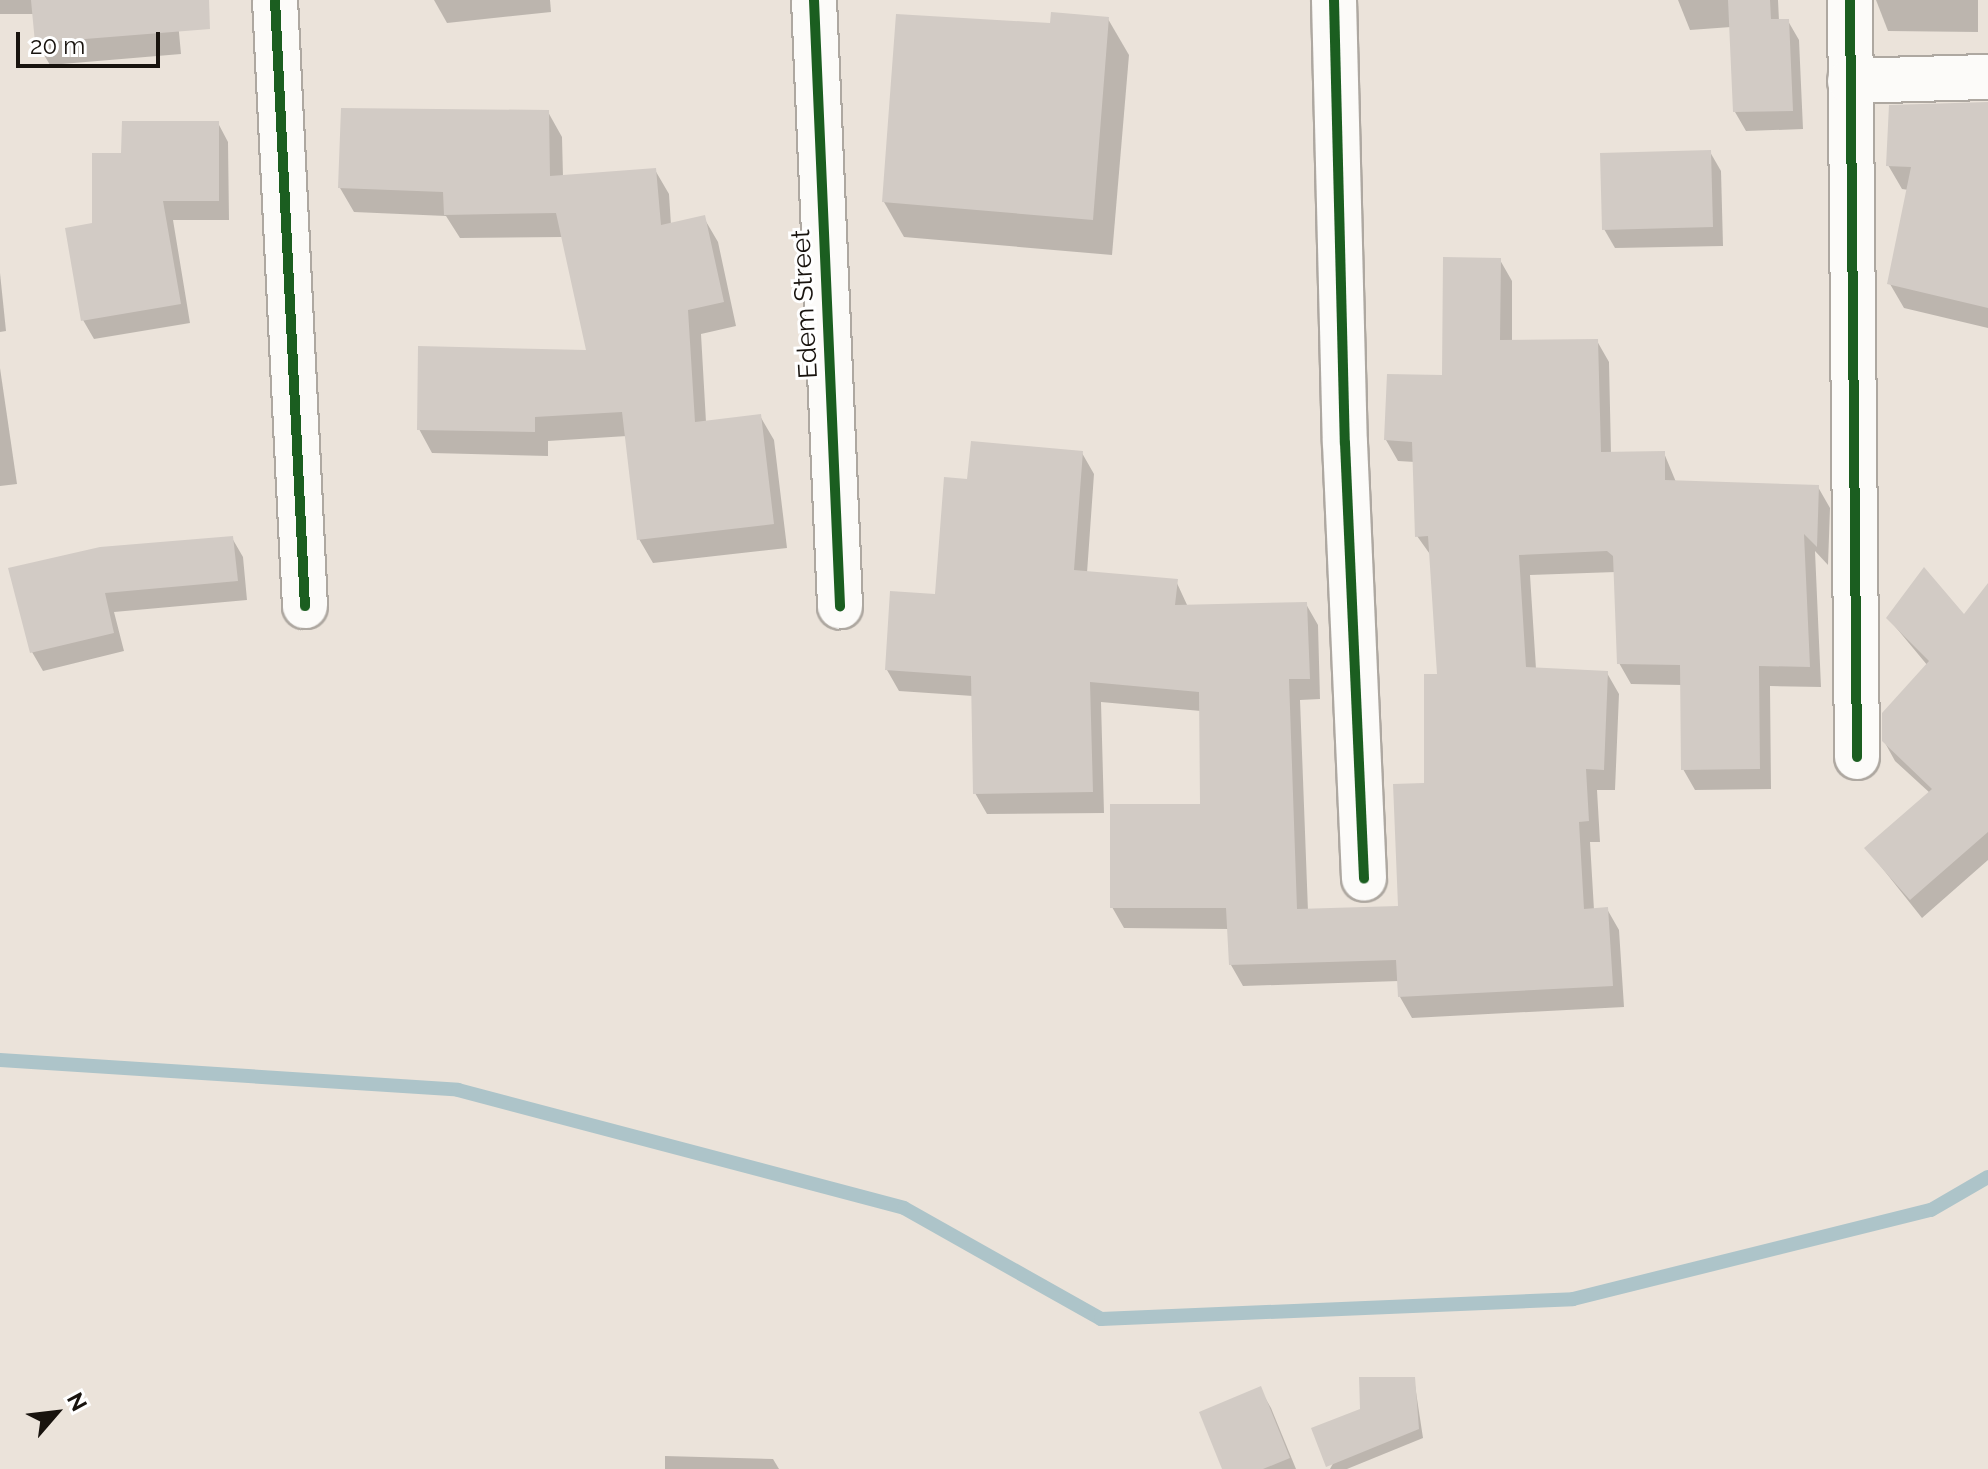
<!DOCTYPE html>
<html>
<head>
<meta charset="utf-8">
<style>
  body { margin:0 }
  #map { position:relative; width:1988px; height:1469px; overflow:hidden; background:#ebe3da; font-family:Raleway,sans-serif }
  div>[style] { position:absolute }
  .shadow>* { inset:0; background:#0003 }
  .stream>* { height:14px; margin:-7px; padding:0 7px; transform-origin:7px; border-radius:7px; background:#adc4c9 }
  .building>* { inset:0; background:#d2cbc5 }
  .roads { filter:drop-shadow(2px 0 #aea8a1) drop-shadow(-2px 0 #aea8a1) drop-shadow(0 2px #aea8a1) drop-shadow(0 -2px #aea8a1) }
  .minor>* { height:44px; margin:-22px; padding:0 22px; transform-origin:22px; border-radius:22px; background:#fcfbf9 }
  .cycleway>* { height:10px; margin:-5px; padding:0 5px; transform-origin:5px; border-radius:5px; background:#1b5e20 }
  span { translate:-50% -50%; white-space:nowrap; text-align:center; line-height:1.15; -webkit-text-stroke:6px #fff; paint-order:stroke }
  .street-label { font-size:26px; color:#18130e }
  .north { position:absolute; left:16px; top:1373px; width:80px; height:80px; -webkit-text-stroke:6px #fff; paint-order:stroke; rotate:62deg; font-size:22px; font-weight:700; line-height:32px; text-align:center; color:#18130e }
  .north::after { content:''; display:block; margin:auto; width:28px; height:36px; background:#18130e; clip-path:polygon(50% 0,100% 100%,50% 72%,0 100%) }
  .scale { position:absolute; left:16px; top:32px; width:144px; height:36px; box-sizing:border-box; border:4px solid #18130e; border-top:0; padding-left:10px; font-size:24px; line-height:28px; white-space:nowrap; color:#18130e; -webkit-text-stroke:6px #fff; paint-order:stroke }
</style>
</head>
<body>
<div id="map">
  <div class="shadow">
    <i style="clip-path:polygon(0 0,176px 0,181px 54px,50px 65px,37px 43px,34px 14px,0 14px)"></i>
    <i style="clip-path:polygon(434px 0,550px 0,551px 12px,447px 23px)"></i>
    <i style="clip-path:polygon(1678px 0,1778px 0,1779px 21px,1788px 21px,1799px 40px,1803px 129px,1746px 131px,1735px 112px,1731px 27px,1690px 30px)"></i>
    <i style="clip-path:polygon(1876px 0,1978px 0,1978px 32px,1888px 31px)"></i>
    <i style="clip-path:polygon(1108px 19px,1129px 55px,1112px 255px,904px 237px,884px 202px,1052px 25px)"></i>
    <i style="clip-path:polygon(1988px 106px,1988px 328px,1904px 308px,1890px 284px,1909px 190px,1902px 189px,1888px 165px)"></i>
    <i style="clip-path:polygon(548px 112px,562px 137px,563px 177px,655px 170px,669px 194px,671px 225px,704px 218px,718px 242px,736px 326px,701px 334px,706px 422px,760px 416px,774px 440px,787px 548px,653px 563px,639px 539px,627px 436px,548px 441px,548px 456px,432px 453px,419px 429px,588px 352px,563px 237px,460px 238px,446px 216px,354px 212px,340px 188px)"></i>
    <i style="clip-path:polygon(218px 123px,228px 142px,229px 220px,173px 220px,190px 323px,94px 339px,83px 320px,123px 155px)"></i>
    <i style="clip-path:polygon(1710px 152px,1721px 171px,1723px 246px,1615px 248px,1604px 229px)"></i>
    <i style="clip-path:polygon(1500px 260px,1512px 281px,1512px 342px,1597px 341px,1609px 362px,1611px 454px,1664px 453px,1676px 482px,1818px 487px,1830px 508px,1828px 565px,1815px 551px,1821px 687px,1770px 686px,1771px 789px,1695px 790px,1683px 769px,1682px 685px,1631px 684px,1619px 663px,1616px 572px,1530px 575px,1536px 669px,1607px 673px,1619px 694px,1615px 790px,1597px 790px,1600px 842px,1590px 842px,1594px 910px,1607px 909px,1619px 930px,1624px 1007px,1412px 1018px,1400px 997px,1399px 981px,1243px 986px,1231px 965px,1229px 929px,1124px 928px,1112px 907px,1202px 806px,1201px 711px,1101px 702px,1104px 813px,987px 814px,975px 793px,973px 696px,899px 691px,887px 670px,937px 597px,969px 481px,1082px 453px,1094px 474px,1087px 573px,1176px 581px,1188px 607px,1306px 604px,1318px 625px,1320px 699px,1300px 700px,1308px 911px,1401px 908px,1426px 784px,1439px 676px,1432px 557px,1417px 536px,1415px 462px,1398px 461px,1386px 440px,1444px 377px)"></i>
    <i style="clip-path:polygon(0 273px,6px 331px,0 332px)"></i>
    <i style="clip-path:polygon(0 368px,17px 484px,0 486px)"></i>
    <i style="clip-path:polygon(232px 538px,243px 557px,247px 600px,114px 612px,124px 651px,43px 671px,32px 652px,11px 570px)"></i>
    <i style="clip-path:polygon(1988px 602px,1988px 860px,1922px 918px,1867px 849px,1930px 793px,1895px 761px,1884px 741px,1928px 666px,1888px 618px,1964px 617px)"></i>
    <i style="clip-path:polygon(1414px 1379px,1423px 1438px,1347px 1469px,1330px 1469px,1362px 1410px)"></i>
    <i style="clip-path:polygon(1260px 1389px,1271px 1408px,1296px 1469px,1225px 1469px)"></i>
    <i style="clip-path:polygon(665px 1456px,773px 1459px,779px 1469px,665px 1469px)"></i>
  </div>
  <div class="stream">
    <i style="left:0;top:1060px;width:459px;rotate:3.7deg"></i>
    <i style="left:458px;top:1090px;width:461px;rotate:14.8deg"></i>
    <i style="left:904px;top:1208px;width:226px;rotate:29.4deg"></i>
    <i style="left:1101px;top:1319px;width:472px;rotate:-2.4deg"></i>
    <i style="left:1573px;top:1299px;width:369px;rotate:-14deg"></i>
    <i style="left:1931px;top:1210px;width:66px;rotate:-30.1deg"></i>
  </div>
  <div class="building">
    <i style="clip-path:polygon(31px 0,209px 0,210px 29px,35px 43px)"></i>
    <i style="clip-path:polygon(1728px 0,1770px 0,1771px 19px,1789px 19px,1793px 111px,1733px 112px)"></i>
    <i style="clip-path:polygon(1051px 12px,1109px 17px,1093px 220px,882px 202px,896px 14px,1050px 23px)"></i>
    <i style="clip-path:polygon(1988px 102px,1988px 308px,1887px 284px,1911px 167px,1886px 166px,1889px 105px)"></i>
    <i style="clip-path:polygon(341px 108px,549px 110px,550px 176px,656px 168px,661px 225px,705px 215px,724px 302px,688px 310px,695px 422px,761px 414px,774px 524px,637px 540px,622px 412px,535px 417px,535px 432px,417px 430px,418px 346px,586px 350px,556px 213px,444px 215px,443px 192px,338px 188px)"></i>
    <i style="clip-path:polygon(122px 121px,219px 121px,219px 201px,163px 201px,181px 304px,81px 321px,65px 228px,92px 223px,92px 153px,121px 153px)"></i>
    <i style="clip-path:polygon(1711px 150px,1713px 227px,1602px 230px,1600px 153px)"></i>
    <i style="clip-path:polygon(1443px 257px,1501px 258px,1500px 340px,1598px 339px,1601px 452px,1665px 451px,1665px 480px,1819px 485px,1817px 547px,1804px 534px,1810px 667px,1759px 666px,1760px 769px,1681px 770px,1680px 665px,1617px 664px,1613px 556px,1607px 551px,1519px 555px,1526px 667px,1608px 671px,1604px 770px,1586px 769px,1589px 821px,1579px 822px,1584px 909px,1608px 907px,1613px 986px,1398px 997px,1396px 960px,1229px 965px,1226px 908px,1110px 908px,1110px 804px,1200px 804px,1199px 692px,1090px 682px,1093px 792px,973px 794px,971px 676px,885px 670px,890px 591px,935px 594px,944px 477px,967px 479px,971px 441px,1083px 451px,1074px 570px,1178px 579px,1175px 605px,1307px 602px,1310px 679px,1289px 679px,1297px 909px,1398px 906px,1393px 784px,1424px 783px,1424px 674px,1437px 674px,1428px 536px,1415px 537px,1412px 442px,1384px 440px,1387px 374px,1442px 375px)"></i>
    <i style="clip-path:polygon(233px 536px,238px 581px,105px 593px,114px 633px,30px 653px,8px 568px,100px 547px)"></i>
    <i style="clip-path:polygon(1924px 567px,1964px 614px,1988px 583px,1988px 832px,1910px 900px,1864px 848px,1932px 789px,1882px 741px,1882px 713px,1929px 661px,1886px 618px)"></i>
    <i style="clip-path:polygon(1359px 1377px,1415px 1377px,1419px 1429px,1326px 1467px,1311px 1428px,1360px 1409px)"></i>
    <i style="clip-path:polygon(1261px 1386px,1290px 1458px,1263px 1469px,1222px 1469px,1199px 1412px)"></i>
  </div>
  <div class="roads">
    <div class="minor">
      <i style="left:275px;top:0;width:607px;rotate:87.17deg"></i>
      <i style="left:814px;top:0;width:607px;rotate:87.54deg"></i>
      <i style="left:1334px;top:0;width:443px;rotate:88.6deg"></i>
      <i style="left:1345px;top:443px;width:436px;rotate:87.5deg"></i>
      <i style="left:1850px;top:0;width:757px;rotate:89.47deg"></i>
      <i style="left:1850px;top:81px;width:138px;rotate:-1.7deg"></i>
    </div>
  </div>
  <div class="cycleway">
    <i style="left:275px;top:0;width:607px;rotate:87.17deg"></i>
    <i style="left:814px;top:0;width:607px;rotate:87.54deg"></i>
    <i style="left:1334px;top:0;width:443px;rotate:88.6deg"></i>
    <i style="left:1345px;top:443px;width:436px;rotate:87.5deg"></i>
    <i style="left:1850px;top:0;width:757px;rotate:89.47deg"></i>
  </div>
  <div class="street-label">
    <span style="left:805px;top:304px;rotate:-93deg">Edem Street</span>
  </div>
  <div class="north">N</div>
  <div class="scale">20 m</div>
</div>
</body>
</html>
